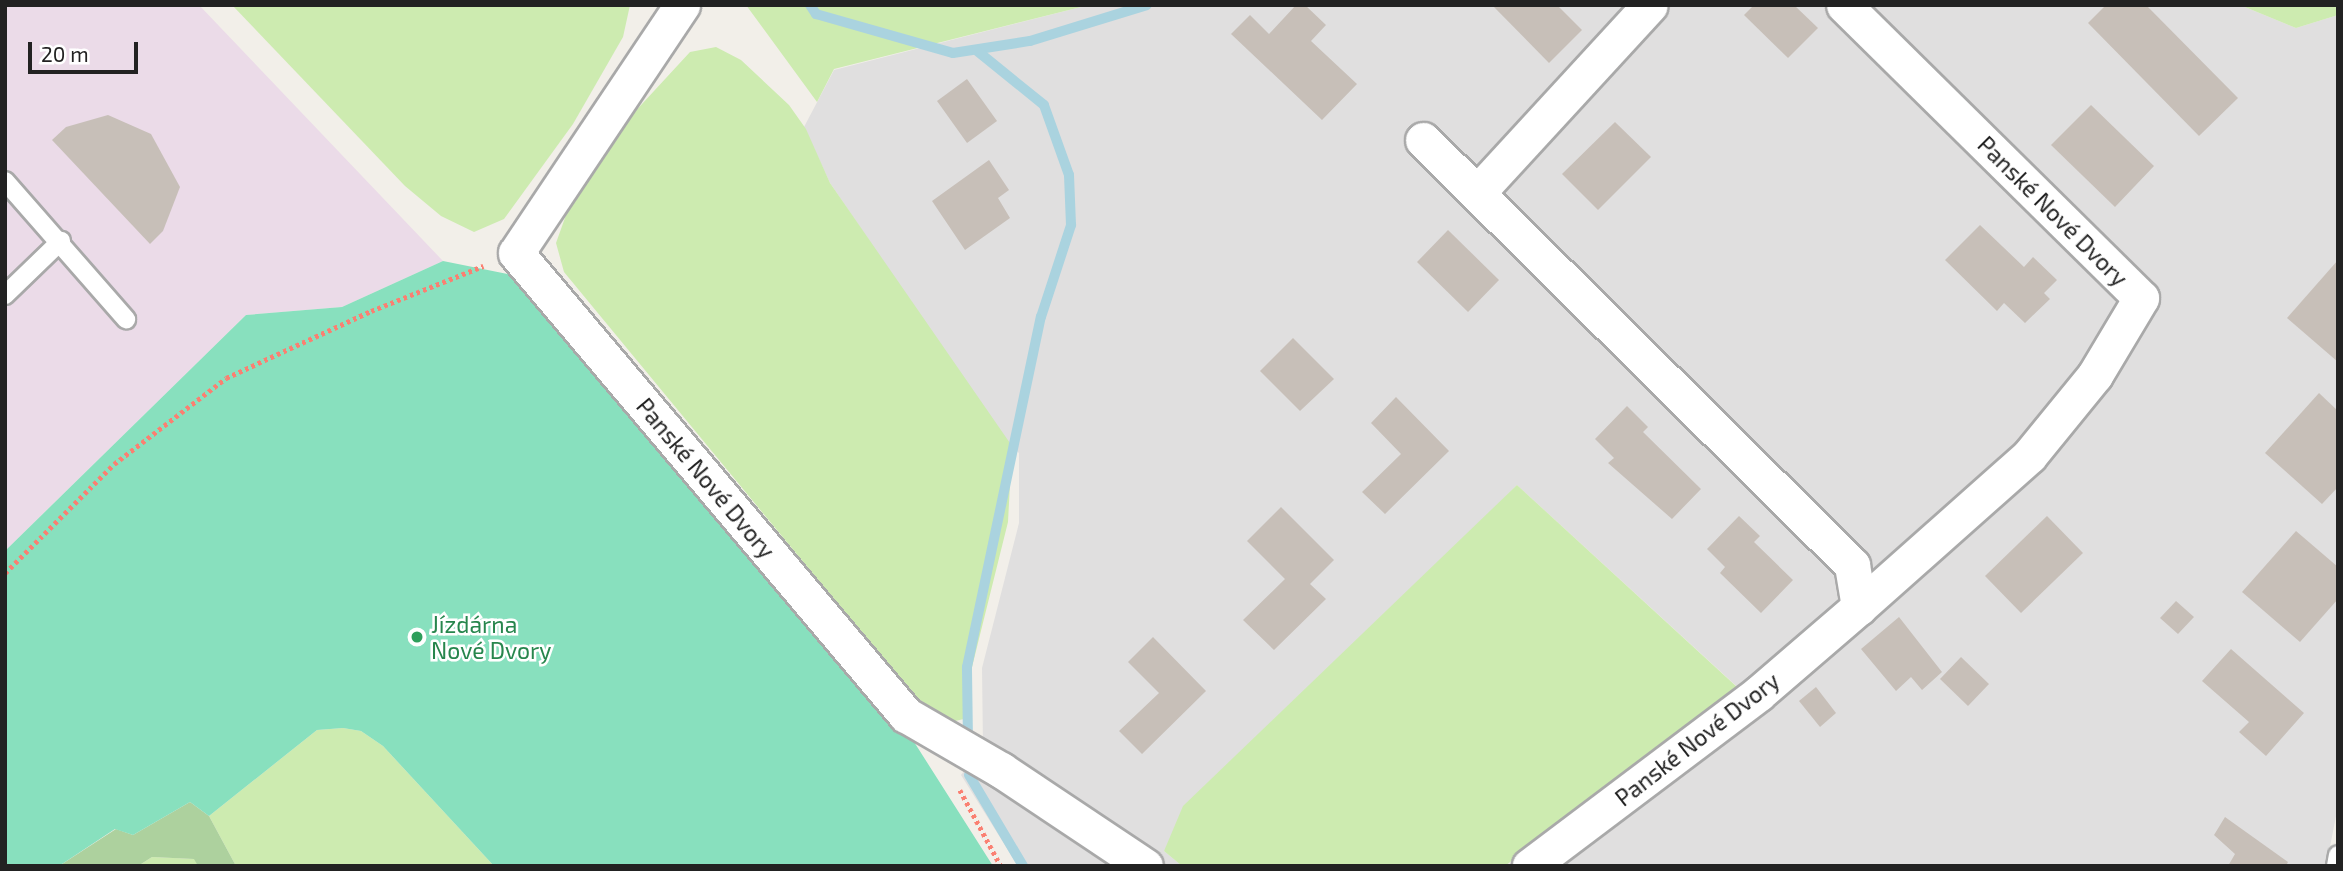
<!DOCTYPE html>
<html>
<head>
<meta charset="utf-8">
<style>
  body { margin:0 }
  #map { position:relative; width:2343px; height:871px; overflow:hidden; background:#f2efe9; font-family:"Exo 2",sans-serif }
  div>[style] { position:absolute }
  .residential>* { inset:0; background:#e0dfdf }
  .industrial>* { inset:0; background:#ebdbe8 }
  .grass>* { inset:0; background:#cdebb0 }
  .forest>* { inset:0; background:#add19e }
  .pitch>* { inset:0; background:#88e0be }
  .stream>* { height:10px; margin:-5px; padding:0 5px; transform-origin:5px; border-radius:5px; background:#aad3df }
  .building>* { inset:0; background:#c7bfb8 }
  .path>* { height:4.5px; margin-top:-2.25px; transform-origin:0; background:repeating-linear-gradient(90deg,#fa8072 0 3.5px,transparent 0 7px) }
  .roads { filter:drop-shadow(2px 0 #a9a9a9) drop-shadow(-2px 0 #a9a9a9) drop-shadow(0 2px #a9a9a9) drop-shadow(0 -2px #a9a9a9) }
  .lane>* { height:18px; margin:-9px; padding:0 9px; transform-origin:9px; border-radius:9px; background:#fff }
  .street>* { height:35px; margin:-17.5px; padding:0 17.5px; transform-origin:17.5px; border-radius:17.5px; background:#fff }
  .dots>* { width:19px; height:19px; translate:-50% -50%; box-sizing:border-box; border:4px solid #fff; border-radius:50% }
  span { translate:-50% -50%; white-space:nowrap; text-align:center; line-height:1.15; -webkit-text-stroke:5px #fff; paint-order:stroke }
  .street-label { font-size:23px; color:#222 }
  .leisure-label { font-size:23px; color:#27864d }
  .left { translate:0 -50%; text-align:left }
  .frame { position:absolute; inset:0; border:7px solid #222; pointer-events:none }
  .scale { position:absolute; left:28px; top:42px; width:110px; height:32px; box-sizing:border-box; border:4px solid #222; border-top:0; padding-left:9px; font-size:21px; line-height:24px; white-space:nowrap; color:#222; -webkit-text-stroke:5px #fff; paint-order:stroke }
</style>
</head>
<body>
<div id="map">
  <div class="residential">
    <i style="clip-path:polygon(1089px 5px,2240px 5px,2296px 28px,2338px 15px,2338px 806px,2327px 862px,2331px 866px,1554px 866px,1756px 704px,1517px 485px,1164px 851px,1182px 866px,1018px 866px,961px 775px,983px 748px,982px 668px,1019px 523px,1019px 453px,1004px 439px,830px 183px,804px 127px,834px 70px)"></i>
  </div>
  <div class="industrial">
    <i style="clip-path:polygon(5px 5px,199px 5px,443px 261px,342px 307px,246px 315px,5px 551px)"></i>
  </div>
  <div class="grass">
    <i style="clip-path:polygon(232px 5px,630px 5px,623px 37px,573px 124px,504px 219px,474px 232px,441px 216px,405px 186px)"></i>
    <i style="clip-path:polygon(746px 5px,1089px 5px,834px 69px,817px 102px)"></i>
    <i style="clip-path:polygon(2240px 5px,2338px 5px,2338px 15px,2296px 28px)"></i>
    <i style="clip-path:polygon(716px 47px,741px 60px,789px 105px,806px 129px,830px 183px,1012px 446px,1008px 522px,972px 667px,968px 718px,951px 722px,913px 695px,564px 272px,556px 243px,566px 215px,630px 117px,690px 52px)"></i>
    <i style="clip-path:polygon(1517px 485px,1737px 687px,1505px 866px,1182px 866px,1164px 851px,1183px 806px)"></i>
    <i style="clip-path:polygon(343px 728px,361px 731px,383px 746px,494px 866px,236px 866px,209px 816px,317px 730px)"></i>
    <i style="clip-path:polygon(152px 857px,195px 859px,198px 866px,138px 866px)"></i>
  </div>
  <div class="forest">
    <i style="clip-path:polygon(190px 802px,209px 816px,236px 866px,198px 866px,194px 859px,152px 857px,138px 866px,59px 866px,116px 829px,133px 835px)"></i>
  </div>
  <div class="pitch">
    <i style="clip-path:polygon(443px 261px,522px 277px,902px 723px,993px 866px,494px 866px,383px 746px,361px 731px,343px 728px,317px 730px,209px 816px,190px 802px,133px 835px,115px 829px,59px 866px,5px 866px,5px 551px,246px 315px,342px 307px)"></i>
  </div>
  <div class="stream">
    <i style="left:810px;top:5px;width:11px;rotate:56deg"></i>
    <i style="left:816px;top:14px;width:142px;rotate:15.9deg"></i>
    <i style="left:953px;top:53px;width:78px;rotate:-8.9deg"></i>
    <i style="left:1030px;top:41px;width:122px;rotate:-17.1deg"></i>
    <i style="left:968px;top:742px;width:75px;rotate:-90.8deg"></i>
    <i style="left:967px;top:667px;width:358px;rotate:-78.1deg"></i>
    <i style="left:1041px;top:317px;width:97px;rotate:-71.9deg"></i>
    <i style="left:1071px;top:225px;width:50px;rotate:-92.3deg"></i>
    <i style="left:1069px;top:175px;width:74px;rotate:-109.7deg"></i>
    <i style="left:1044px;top:105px;width:87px;rotate:-141deg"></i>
    <i style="left:969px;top:775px;width:106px;rotate:59.3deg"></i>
  </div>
  <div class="building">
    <i style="clip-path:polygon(1296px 5px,1305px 5px,1326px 25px,1311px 41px,1357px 84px,1322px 120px,1231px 34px,1250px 15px,1269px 34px)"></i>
    <i style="clip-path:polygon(1492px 5px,1557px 5px,1582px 30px,1549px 63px)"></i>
    <i style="clip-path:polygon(1754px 5px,1794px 5px,1818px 28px,1788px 58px,1744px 15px)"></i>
    <i style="clip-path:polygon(2106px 5px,2146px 5px,2238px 98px,2199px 136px,2088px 23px)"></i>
    <i style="clip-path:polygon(967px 79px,997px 121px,967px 143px,937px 101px)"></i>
    <i style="clip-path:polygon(2091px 105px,2154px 166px,2115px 207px,2051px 145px)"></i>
    <i style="clip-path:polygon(108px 115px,151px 134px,180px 187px,163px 231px,150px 244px,52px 140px,66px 127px)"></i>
    <i style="clip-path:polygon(1615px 122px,1651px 157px,1598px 210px,1562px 174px)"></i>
    <i style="clip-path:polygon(989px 160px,1009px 190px,998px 198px,1010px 218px,965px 250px,932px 201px)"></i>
    <i style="clip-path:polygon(1980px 225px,2024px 267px,2033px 257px,2057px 280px,2044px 293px,2050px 299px,2025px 323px,2004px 303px,1997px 311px,1945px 260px)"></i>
    <i style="clip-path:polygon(1448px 230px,1499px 280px,1468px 312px,1417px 262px)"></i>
    <i style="clip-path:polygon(2338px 260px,2338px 362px,2287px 318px)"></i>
    <i style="clip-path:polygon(1293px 338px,1334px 379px,1300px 411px,1260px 371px)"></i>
    <i style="clip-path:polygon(2319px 393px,2338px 411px,2338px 487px,2322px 504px,2265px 453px)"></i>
    <i style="clip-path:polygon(1396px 397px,1449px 451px,1385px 514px,1362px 492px,1401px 454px,1371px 423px)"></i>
    <i style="clip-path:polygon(1627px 406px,1648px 427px,1643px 432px,1701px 489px,1672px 519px,1608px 463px,1614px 458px,1595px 439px)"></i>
    <i style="clip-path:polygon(1281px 507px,1334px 560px,1310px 584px,1326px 599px,1274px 650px,1243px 620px,1285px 579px,1247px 541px)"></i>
    <i style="clip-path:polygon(1739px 516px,1760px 536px,1754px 542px,1793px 580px,1761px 613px,1720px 573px,1725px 567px,1707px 549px)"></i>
    <i style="clip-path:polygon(2047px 516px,2083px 553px,2021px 613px,1985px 576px)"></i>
    <i style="clip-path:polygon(2296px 531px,2338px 567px,2338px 599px,2300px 642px,2242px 592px)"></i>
    <i style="clip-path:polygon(2176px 601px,2194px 617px,2178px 634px,2160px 618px)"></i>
    <i style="clip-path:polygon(1899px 617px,1942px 672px,1922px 690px,1911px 677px,1896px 691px,1861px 649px)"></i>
    <i style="clip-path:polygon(1153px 637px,1206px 691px,1142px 754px,1119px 731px,1159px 693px,1128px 662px)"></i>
    <i style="clip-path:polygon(2231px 649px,2304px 713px,2266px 756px,2239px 732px,2249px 722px,2202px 681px)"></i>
    <i style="clip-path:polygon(1961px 657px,1989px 684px,1968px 706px,1940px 679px)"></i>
    <i style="clip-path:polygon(1816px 687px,1836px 713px,1820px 727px,1799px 701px)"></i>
    <i style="clip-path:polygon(2225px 817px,2288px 862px,2286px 866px,2228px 866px,2235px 854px,2214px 835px)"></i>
  </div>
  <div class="path">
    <i style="left:5px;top:573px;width:154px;rotate:-45deg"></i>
    <i style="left:114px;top:464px;width:141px;rotate:-37.5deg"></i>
    <i style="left:226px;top:378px;width:160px;rotate:-24.8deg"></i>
    <i style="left:371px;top:311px;width:121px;rotate:-21.9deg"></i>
    <i style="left:960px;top:790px;width:86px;rotate:61.7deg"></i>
  </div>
  <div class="roads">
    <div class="lane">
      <i style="left:5px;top:181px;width:184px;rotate:48.8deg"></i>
      <i style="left:5px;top:295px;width:78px;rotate:-44deg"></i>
      <i style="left:2336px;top:866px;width:11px;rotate:-80deg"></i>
    </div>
    <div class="street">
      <i style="left:682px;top:5px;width:298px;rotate:123.8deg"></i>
      <i style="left:516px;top:253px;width:605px;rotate:49.83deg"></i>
      <i style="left:906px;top:715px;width:110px;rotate:30.1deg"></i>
      <i style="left:1001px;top:770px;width:173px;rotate:33.7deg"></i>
      <i style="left:1844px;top:5px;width:417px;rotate:44.6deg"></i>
      <i style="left:2141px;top:298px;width:90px;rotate:120.9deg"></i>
      <i style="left:2095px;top:375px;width:104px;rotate:129.2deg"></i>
      <i style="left:2029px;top:456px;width:227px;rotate:138.4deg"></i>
      <i style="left:1423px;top:140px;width:604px;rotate:44.73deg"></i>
      <i style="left:1852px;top:565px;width:43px;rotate:80.5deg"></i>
      <i style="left:1859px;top:607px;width:133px;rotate:139.3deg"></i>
      <i style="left:1758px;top:694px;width:286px;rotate:143deg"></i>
      <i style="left:1477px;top:193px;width:255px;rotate:-47.4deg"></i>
    </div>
  </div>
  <div class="dots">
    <i style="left:417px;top:637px;background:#2e9e5b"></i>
  </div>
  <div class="street-label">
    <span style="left:2053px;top:211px;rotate:45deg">Panské Nové Dvory</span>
    <span style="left:706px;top:478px;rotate:50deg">Panské Nové Dvory</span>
    <span style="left:1697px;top:739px;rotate:-38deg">Panské Nové Dvory</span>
  </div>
  <div class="leisure-label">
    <span class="left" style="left:431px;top:637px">Jízdárna<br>Nové Dvory</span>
  </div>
  <div class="frame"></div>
  <div class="scale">20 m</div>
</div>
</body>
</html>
